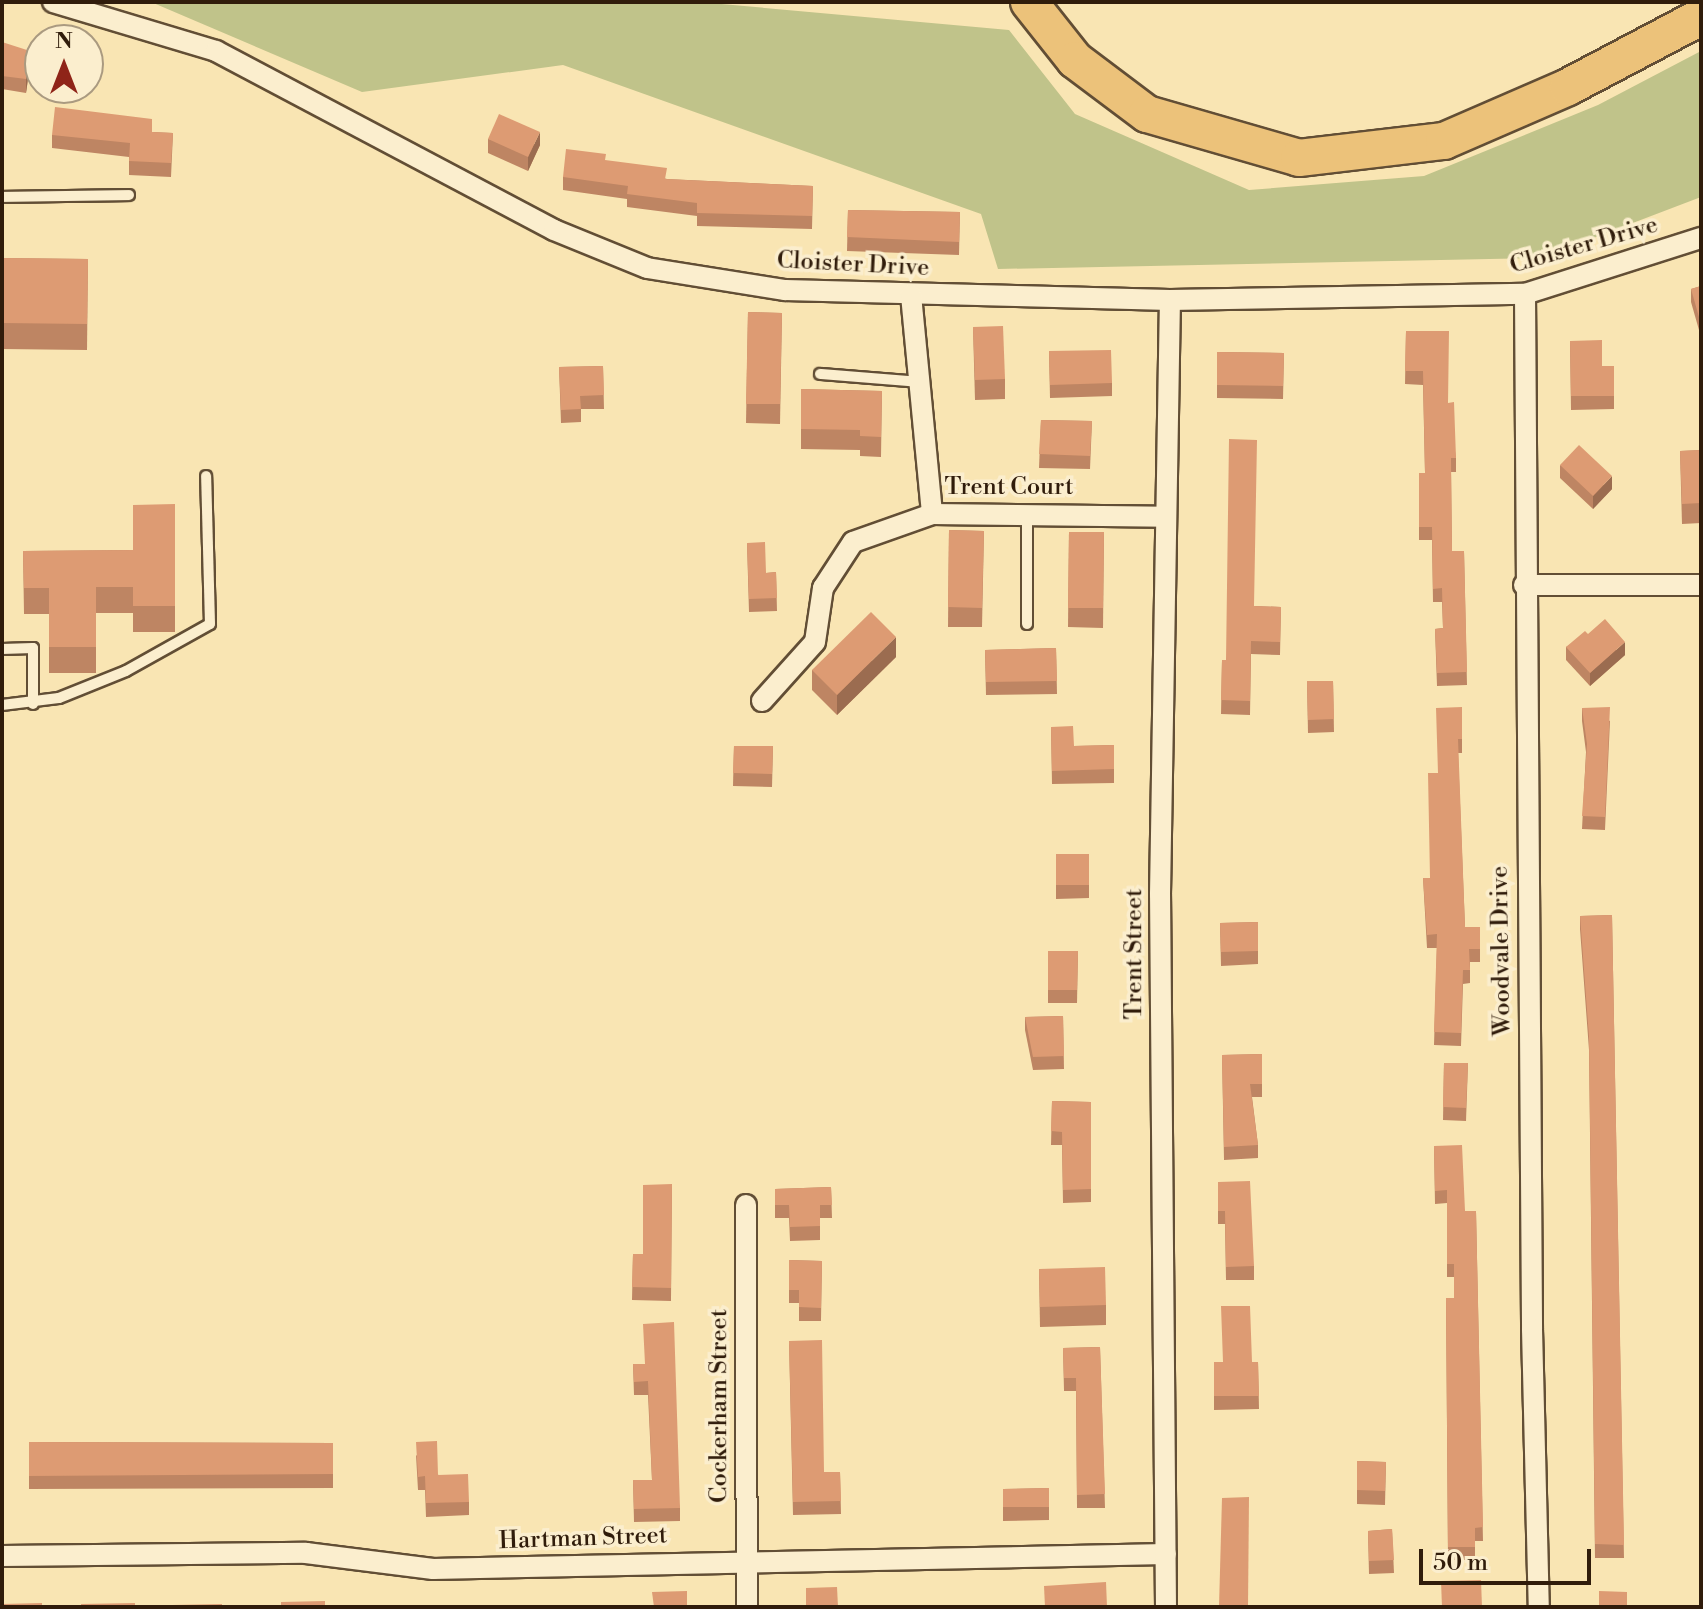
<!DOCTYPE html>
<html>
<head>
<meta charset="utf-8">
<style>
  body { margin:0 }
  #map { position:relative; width:1703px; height:1609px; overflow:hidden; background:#f9e5b3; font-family:"Libre Bodoni",serif }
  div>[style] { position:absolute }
  .green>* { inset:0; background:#c0c38a }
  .roads { filter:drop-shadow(2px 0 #624e35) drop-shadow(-2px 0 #624e35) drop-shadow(0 2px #624e35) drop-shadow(0 -2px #624e35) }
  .lane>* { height:10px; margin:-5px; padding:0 5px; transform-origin:5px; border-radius:5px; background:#fbeece }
  .street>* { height:20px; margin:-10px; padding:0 10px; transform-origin:10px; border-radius:10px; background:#fbeece }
  .highway>* { height:36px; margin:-18px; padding:0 18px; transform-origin:18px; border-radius:18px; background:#ecc27a }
  .wall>* { inset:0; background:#be8563 }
  .shaded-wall>* { inset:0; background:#9b6c50 }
  .building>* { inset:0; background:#dd9b73 }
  span { translate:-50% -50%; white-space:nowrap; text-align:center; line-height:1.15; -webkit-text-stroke:7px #fbeece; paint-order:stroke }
  .street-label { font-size:24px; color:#301c0b }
  .frame { position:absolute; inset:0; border:4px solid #301c0b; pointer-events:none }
  .north { position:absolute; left:24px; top:24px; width:80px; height:80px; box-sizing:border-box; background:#fbeece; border:2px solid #aa9a80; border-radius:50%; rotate:0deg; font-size:22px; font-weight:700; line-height:32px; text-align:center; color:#301c0b }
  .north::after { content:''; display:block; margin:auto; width:28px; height:36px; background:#8f2418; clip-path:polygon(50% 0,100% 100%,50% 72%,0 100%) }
  .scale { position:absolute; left:1419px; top:1549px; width:172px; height:36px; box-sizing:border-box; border:4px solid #301c0b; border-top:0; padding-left:10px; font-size:24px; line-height:28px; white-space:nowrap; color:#301c0b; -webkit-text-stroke:6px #fbeece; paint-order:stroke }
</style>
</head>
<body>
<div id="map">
  <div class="green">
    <i style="clip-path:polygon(151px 2px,699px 2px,1009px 30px,1075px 114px,1249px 190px,1424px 176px,1598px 105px,1701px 51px,1701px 197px,1541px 258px,998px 269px,981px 214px,563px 65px,362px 92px)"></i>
  </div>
  <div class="roads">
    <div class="lane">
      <i style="left:2px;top:197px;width:127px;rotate:-0.9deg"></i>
      <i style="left:820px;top:374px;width:99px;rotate:4.6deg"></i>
      <i style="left:1027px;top:514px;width:110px;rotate:90deg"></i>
      <i style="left:2px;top:649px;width:31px;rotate:-2deg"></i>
      <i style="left:33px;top:648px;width:56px;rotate:90deg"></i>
      <i style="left:2px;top:705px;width:57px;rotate:-7deg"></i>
      <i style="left:59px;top:698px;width:72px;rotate:-21.9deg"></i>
      <i style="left:126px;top:671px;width:96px;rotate:-29.2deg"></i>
      <i style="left:210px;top:624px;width:148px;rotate:-91.5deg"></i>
    </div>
    <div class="street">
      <i style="left:53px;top:2px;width:170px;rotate:16.7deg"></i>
      <i style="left:216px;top:51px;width:382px;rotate:27.9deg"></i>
      <i style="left:554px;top:230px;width:100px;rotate:22.2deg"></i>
      <i style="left:647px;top:268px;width:140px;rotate:9.1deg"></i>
      <i style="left:785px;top:290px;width:385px;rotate:1.5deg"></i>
      <i style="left:1170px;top:300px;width:355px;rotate:-1deg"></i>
      <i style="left:1525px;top:294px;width:185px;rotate:-17.7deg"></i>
      <i style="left:1525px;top:294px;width:1035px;rotate:89.61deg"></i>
      <i style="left:1532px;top:1329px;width:278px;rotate:88.6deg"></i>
      <i style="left:911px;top:295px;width:220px;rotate:84.5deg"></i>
      <i style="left:1524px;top:585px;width:177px"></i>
      <i style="left:762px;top:701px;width:79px;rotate:-48.1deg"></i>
      <i style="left:815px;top:642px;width:55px;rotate:-81.6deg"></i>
      <i style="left:823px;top:588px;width:55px;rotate:-56.9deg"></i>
      <i style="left:853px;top:542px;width:84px;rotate:-19.5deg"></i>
      <i style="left:932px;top:514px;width:234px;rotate:0.7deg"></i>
      <i style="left:746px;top:1205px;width:402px;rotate:89.9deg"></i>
      <i style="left:2px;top:1556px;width:304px;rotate:-0.6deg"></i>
      <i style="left:306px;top:1553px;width:128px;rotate:7.2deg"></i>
      <i style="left:433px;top:1569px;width:733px;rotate:-1.17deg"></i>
      <i style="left:1166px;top:1607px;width:713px;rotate:-90.48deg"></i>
      <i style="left:1160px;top:894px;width:594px;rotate:-89.04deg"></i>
    </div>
    <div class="highway">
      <i style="left:1029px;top:2px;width:74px;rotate:51.6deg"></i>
      <i style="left:1075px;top:60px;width:90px;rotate:36.9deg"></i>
      <i style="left:1147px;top:114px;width:158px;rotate:16.1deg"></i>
      <i style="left:1299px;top:158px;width:146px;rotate:-6.7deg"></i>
      <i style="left:1444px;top:141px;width:135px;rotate:-23.5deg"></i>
      <i style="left:1568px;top:87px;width:150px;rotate:-27.8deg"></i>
    </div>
  </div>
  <div class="wall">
    <i style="clip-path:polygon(2px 42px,30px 64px,26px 93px,2px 89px)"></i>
    <i style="clip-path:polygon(152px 132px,173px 133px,171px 177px,129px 175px,129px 157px,52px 148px,52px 135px)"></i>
    <i style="clip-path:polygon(488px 139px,540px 145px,528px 171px,488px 153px)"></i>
    <i style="clip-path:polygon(606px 161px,667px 179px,813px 186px,812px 229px,697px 226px,697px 216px,627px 207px,627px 199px,563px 190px,563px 177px)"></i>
    <i style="clip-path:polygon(848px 210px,960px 212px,959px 255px,847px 251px)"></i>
    <i style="clip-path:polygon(2px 258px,88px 259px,87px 350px,2px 349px)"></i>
    <i style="clip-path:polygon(1701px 286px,1701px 337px,1691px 302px,1691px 289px)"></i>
    <i style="clip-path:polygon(748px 312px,782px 313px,780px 424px,746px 423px)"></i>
    <i style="clip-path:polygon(973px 327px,1005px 379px,1005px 399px,975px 400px)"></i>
    <i style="clip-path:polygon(1406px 331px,1448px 403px,1456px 458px,1456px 472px,1451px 472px,1452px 551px,1464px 551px,1467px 685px,1437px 686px,1435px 629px,1443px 628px,1442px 602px,1433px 602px,1432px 540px,1419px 540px,1419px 473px,1425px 473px,1423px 385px,1405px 384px)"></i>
    <i style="clip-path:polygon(1570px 341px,1602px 366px,1614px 366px,1614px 409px,1571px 410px)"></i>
    <i style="clip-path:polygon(1049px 351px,1112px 383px,1112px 396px,1050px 398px)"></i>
    <i style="clip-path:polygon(1217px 352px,1284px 353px,1283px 399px,1217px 398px)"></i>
    <i style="clip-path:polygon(603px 366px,604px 409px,581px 409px,581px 422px,561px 423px,559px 367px)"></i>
    <i style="clip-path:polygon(801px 389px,882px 391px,881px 457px,860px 456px,860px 450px,801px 449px)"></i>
    <i style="clip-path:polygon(1041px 420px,1092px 421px,1090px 469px,1039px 468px)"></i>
    <i style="clip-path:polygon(1701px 450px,1701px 523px,1682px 524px,1680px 451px)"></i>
    <i style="clip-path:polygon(1560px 465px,1612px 489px,1593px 509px,1560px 478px)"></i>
    <i style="clip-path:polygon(175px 504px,175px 632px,133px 632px,133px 613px,96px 613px,96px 673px,49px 673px,49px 614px,24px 614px,23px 551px,133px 550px)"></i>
    <i style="clip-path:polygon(949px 530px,984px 531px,982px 627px,948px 627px)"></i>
    <i style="clip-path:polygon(1069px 532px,1104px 532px,1103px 628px,1068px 627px)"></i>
    <i style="clip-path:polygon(747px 543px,766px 573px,776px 572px,777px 611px,749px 612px)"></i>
    <i style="clip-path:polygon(1254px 606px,1281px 607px,1280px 655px,1251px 654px,1250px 715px,1221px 714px,1222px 660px,1226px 660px)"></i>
    <i style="clip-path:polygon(1588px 634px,1625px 655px,1590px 686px,1566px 660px,1566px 647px)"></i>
    <i style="clip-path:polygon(1056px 648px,1057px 694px,986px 695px,985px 650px)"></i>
    <i style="clip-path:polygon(896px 657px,837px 715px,812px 690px,812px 670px)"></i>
    <i style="clip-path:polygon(1307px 681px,1333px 681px,1334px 732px,1308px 733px)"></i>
    <i style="clip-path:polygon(1462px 707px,1462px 753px,1458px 753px,1465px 927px,1480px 927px,1480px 962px,1470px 962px,1470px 983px,1463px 984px,1461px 1046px,1434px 1045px,1437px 948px,1427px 948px,1423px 878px,1430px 878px)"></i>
    <i style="clip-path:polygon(1582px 708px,1610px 721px,1605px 830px,1582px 829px,1586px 752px,1582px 721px)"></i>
    <i style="clip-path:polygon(1051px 727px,1074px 746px,1114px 745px,1114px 783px,1052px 784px)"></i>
    <i style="clip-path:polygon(734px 746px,773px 746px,772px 787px,733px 786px)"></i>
    <i style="clip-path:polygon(1056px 854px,1089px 854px,1089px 898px,1056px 899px)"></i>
    <i style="clip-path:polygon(1612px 915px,1624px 1558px,1595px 1558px,1589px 1050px,1580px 929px,1580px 916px)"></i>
    <i style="clip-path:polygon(1258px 922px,1258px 964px,1221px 966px,1220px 923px)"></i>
    <i style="clip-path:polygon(1048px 951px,1078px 951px,1077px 1003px,1048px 1003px)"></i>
    <i style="clip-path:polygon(1063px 1016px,1064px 1069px,1033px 1070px,1025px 1030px,1025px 1017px)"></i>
    <i style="clip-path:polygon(1262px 1054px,1262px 1097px,1252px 1097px,1258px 1145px,1258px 1158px,1224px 1160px,1222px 1055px)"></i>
    <i style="clip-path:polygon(1444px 1063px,1468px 1063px,1466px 1121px,1443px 1120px)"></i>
    <i style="clip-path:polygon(1052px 1101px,1091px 1102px,1091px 1202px,1063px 1203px,1062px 1145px,1051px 1145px)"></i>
    <i style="clip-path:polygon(2px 1103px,4px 1103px,4px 1151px,2px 1151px)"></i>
    <i style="clip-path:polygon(1434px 1146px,1465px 1211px,1476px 1211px,1483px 1541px,1475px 1541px,1475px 1560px,1448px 1560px,1446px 1298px,1454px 1298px,1454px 1277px,1447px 1277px,1447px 1203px,1435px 1204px)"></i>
    <i style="clip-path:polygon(1218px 1182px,1254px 1266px,1254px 1280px,1226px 1280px,1225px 1224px,1218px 1224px)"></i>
    <i style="clip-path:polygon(672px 1184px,671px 1301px,632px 1300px,633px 1254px,643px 1254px)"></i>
    <i style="clip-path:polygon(831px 1187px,832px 1218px,820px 1218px,820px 1240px,790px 1241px,789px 1218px,775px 1218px,775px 1189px)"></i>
    <i style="clip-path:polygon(789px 1260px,822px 1261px,821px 1321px,799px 1321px,799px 1303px,789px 1303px)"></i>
    <i style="clip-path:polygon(1039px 1269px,1106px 1305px,1106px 1325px,1040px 1327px)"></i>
    <i style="clip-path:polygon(789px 1341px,824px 1472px,840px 1472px,841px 1514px,793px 1515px)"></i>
    <i style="clip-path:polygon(1100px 1347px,1105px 1508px,1077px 1508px,1076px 1391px,1064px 1391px,1063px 1348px)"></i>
    <i style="clip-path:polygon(1214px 1362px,1258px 1362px,1259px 1409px,1214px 1410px)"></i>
    <i style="clip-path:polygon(633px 1364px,644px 1364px,680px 1508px,680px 1521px,634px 1522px,633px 1480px,652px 1480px,648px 1395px,634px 1395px)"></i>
    <i style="clip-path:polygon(29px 1442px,333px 1443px,333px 1488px,29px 1489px)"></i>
    <i style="clip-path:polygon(416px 1455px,469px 1502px,469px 1515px,426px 1517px,425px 1490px,418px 1490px)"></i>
    <i style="clip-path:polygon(1357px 1461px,1386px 1462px,1385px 1505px,1357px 1504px)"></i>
    <i style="clip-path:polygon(1049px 1488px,1049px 1520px,1003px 1521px,1003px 1489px)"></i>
    <i style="clip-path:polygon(1392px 1529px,1394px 1573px,1369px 1574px,1368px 1531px)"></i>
  </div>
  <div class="shaded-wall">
    <i style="clip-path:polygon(30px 51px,30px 64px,26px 93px,26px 79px)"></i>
    <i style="clip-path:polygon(540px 132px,540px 145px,528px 171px,528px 157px)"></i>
    <i style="clip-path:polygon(1612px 476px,1612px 489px,1593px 509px,1593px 496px)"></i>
    <i style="clip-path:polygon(896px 637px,896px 657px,837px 715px,837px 695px)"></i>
    <i style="clip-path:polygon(1625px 642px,1625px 655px,1590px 686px,1590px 673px)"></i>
  </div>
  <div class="building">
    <i style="clip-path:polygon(2px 42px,30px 51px,26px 79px,2px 76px)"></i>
    <i style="clip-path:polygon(55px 107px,152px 119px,152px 132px,173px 133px,171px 163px,129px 161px,130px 143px,52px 135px)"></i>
    <i style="clip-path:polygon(499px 114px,540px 132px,528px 157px,488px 139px)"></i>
    <i style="clip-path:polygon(566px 149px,606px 154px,605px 160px,667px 168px,665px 179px,813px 186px,812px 216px,697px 213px,697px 203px,627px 194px,628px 186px,563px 177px)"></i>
    <i style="clip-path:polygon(848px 210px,960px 212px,959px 242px,847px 237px)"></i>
    <i style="clip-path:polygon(2px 258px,88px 259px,87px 324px,2px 323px)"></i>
    <i style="clip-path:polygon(1701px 286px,1701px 324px,1691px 289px)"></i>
    <i style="clip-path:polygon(748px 312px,782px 313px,780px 404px,746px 404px)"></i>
    <i style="clip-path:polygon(1003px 326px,1005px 379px,975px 380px,973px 327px)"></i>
    <i style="clip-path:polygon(1406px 331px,1449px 331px,1448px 403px,1454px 402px,1456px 458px,1451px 458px,1452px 551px,1464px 551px,1467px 672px,1437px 673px,1435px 629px,1443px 628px,1442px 588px,1433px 589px,1432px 527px,1419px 527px,1419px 473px,1425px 473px,1423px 371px,1405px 371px)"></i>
    <i style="clip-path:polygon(1602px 340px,1602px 366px,1614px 366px,1614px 396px,1571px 396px,1570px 341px)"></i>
    <i style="clip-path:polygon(1111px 350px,1112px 383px,1050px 385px,1049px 351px)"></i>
    <i style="clip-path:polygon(1217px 352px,1284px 353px,1283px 386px,1217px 385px)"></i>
    <i style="clip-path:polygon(603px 366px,604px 395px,580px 396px,581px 409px,561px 410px,559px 367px)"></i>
    <i style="clip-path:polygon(801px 389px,882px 391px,881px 437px,860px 436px,860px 430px,801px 429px)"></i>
    <i style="clip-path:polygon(1041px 420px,1092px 421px,1090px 456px,1039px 454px)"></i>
    <i style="clip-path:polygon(1229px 439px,1257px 440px,1254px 606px,1281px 607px,1280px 642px,1251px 641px,1250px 701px,1221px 700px,1222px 660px,1226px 660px)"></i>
    <i style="clip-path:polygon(1579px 445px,1612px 476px,1593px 496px,1560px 465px)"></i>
    <i style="clip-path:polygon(1701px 450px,1701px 503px,1682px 504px,1680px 451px)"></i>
    <i style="clip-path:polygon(175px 504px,175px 606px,133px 606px,133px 587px,96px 587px,96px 647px,49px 647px,49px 588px,24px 588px,23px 551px,133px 550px,133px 505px)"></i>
    <i style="clip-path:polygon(949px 530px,984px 531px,982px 608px,948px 607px)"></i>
    <i style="clip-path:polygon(1069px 532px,1104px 532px,1103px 608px,1068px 608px)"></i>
    <i style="clip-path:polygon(765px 542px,766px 573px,776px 572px,777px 598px,749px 599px,747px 543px)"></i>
    <i style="clip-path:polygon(871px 612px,896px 637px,837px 695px,812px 670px)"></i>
    <i style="clip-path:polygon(1605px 619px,1625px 642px,1590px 673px,1566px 647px,1585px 631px,1588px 634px)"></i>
    <i style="clip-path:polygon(1056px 648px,1057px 681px,986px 682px,985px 650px)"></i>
    <i style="clip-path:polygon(1307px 681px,1333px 681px,1334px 719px,1308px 720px)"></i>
    <i style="clip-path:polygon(1462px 707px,1462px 739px,1458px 739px,1465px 927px,1480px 927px,1480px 949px,1469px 949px,1470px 970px,1463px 970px,1461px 1033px,1434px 1032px,1437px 934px,1427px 935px,1423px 878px,1430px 878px,1428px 773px,1438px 773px,1436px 708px)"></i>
    <i style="clip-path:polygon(1610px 707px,1605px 817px,1582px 816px,1587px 744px,1582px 708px)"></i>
    <i style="clip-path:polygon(1073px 726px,1074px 746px,1114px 745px,1114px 769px,1052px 771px,1051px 727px)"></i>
    <i style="clip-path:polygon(734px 746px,773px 746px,772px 774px,733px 773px)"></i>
    <i style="clip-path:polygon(1056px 854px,1089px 854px,1089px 885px,1056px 885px)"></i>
    <i style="clip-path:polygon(1612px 915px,1624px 1545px,1595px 1544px,1589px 1037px,1580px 916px)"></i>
    <i style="clip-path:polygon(1258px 922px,1258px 951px,1221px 952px,1220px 923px)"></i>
    <i style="clip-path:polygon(1048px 951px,1078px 951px,1077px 990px,1048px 990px)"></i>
    <i style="clip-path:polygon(1063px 1016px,1064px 1056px,1033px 1057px,1025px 1017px)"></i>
    <i style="clip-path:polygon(1262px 1054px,1262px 1084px,1250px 1084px,1258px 1145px,1224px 1147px,1222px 1055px)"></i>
    <i style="clip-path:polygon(1444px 1063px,1468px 1063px,1466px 1108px,1443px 1107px)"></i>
    <i style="clip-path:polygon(1052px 1101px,1091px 1102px,1091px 1189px,1063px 1190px,1062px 1132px,1051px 1131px)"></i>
    <i style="clip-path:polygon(2px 1103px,4px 1103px,4px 1131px,2px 1131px)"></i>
    <i style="clip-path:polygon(1462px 1145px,1465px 1211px,1476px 1211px,1483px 1527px,1475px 1528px,1475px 1547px,1448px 1547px,1446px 1298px,1454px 1298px,1454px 1264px,1447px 1264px,1447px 1190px,1435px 1191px,1434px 1146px)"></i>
    <i style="clip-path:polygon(1250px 1181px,1254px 1266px,1226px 1267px,1225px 1211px,1218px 1211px,1218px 1182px)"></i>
    <i style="clip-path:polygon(672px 1184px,671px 1288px,632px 1287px,633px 1254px,643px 1254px,643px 1185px)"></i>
    <i style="clip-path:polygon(831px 1187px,832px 1205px,820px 1205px,820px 1226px,790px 1227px,789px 1205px,775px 1205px,775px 1189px)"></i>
    <i style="clip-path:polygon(789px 1260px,822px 1261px,821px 1308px,799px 1307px,799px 1290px,789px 1290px)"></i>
    <i style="clip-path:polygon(1105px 1267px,1106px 1305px,1040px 1307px,1039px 1269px)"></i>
    <i style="clip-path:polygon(1221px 1306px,1250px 1306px,1252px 1362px,1258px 1362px,1259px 1396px,1214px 1396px,1214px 1362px,1223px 1362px)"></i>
    <i style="clip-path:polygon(674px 1322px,680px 1508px,634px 1509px,633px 1480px,652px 1480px,648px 1381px,634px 1382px,633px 1364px,645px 1364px,643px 1324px)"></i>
    <i style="clip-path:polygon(822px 1340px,824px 1472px,840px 1472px,841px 1501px,793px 1502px,789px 1341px)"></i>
    <i style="clip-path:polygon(1100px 1347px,1105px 1494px,1077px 1495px,1076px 1378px,1064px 1378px,1063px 1348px)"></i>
    <i style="clip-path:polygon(437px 1441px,438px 1475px,468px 1474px,469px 1502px,426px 1503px,425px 1476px,418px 1477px,416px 1442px)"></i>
    <i style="clip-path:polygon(29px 1442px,333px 1443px,333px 1474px,29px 1476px)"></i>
    <i style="clip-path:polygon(1357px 1461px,1386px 1462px,1385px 1491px,1357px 1490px)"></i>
    <i style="clip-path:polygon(1049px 1488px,1049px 1507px,1003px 1507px,1003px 1489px)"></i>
    <i style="clip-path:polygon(1249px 1497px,1248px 1607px,1219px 1607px,1222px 1498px)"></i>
    <i style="clip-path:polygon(1392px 1529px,1394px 1560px,1369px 1561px,1368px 1531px)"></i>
    <i style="clip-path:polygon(1481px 1580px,1482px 1607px,1442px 1607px,1441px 1581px)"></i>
    <i style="clip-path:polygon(1106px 1582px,1107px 1607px,1045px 1607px,1044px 1586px)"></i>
    <i style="clip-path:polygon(837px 1587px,838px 1607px,806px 1607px,806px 1588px)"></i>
    <i style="clip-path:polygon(687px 1591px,687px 1607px,654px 1607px,652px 1592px)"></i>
    <i style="clip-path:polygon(1599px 1591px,1627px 1592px,1627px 1607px,1599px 1607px)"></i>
    <i style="clip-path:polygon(325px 1601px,325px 1607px,281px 1607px,281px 1602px)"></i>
    <i style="clip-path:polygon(42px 1603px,42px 1607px,2px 1607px,2px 1604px)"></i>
    <i style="clip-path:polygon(135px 1603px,135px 1607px,81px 1607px,81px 1604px)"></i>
    <i style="clip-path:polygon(222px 1604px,222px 1607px,172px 1607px,172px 1605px)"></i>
  </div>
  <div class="street-label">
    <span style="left:1584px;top:246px;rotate:-16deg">Cloister Drive</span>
    <span style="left:853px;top:265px;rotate:3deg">Cloister Drive</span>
    <span style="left:1009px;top:488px">Trent Court</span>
    <span style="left:1502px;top:951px;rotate:-91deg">Woodvale Drive</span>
    <span style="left:1135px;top:954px;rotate:-90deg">Trent Street</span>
    <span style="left:720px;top:1406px;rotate:-90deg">Cockerham Street</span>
    <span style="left:583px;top:1539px;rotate:-2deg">Hartman Street</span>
  </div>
  <div class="frame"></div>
  <div class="north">N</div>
  <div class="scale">50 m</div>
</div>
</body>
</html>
